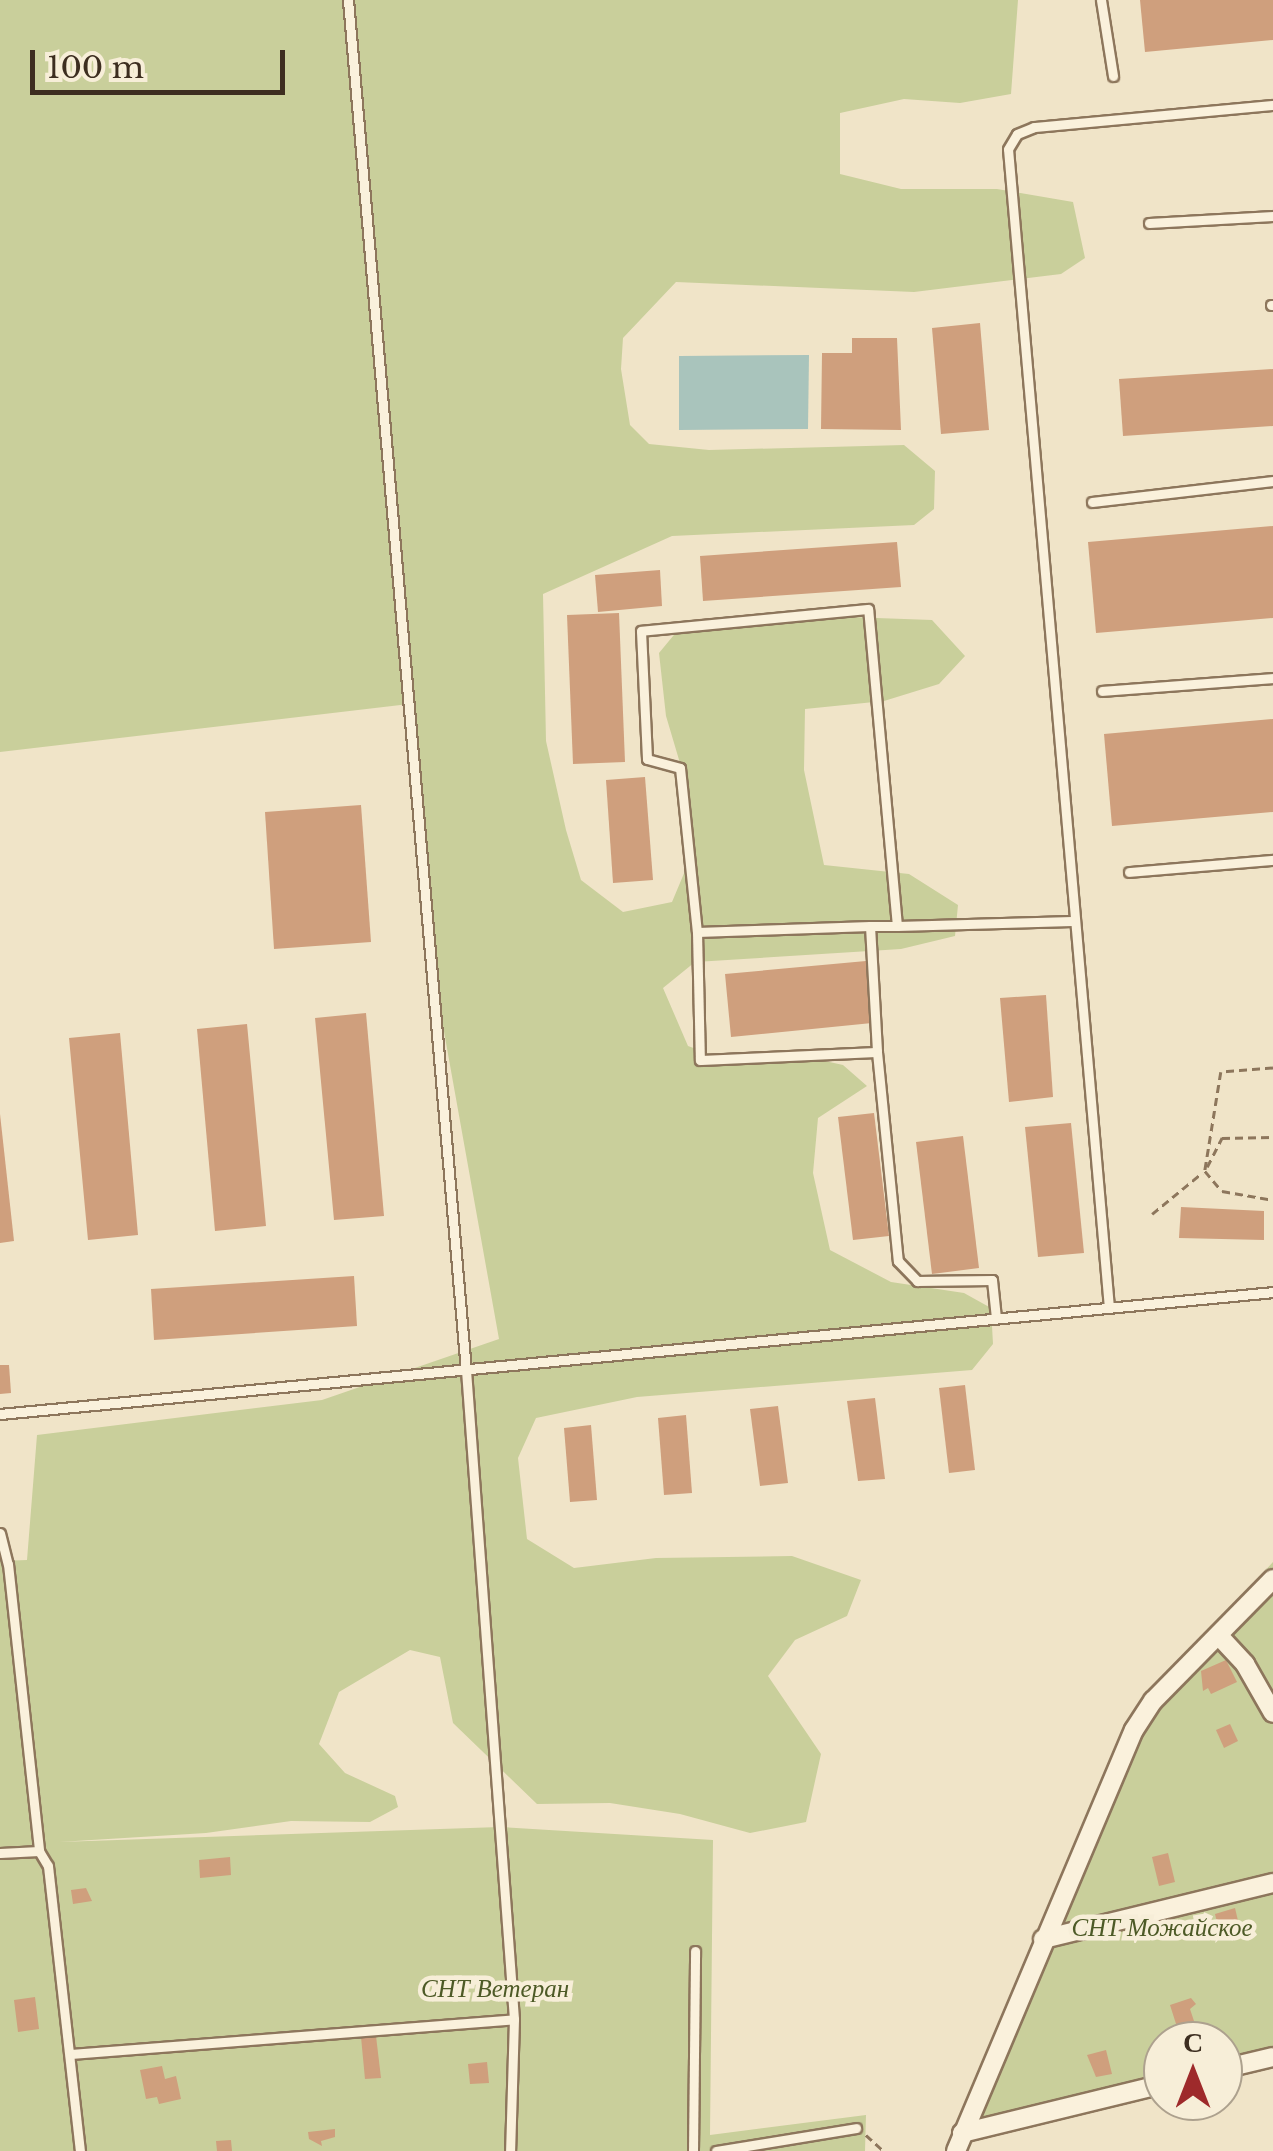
<!DOCTYPE html>
<html>
<head>
<meta charset="utf-8">
<style>
  body { margin:0 }
  #map { position:relative; width:1273px; height:2151px; overflow:hidden; background:#f0e4c8; font-family:"Libre Baskerville",serif }
  div>[style] { position:absolute }
  .green>* { inset:0; background:#c9cf9b }
  .water>* { inset:0; background:#a9c4bc }
  .building>* { inset:0; background:#cf9f7d }
  .path>* { height:2.5px; margin-top:-1.25px; transform-origin:0; background:repeating-linear-gradient(90deg,#8d765c 0 8px,transparent 0 13px) }
  .roads { filter:drop-shadow(2px 0 #8d765c) drop-shadow(-2px 0 #8d765c) drop-shadow(0 2px #8d765c) drop-shadow(0 -2px #8d765c) }
  .lane>* { height:9px; margin:-4.5px; padding:0 4.5px; transform-origin:4.5px; border-radius:4.5px; background:#faf1dc }
  .street>* { height:18px; margin:-9px; padding:0 9px; transform-origin:9px; border-radius:9px; background:#faf1dc }
  span { translate:-50% -50%; white-space:nowrap; text-align:center; line-height:1.15; -webkit-text-stroke:9px #f7eed8; paint-order:stroke }
  .park-label { font-size:25px; color:#4d5a26; font-style:italic }
  .north { position:absolute; left:1143px; top:2021px; width:100px; height:100px; box-sizing:border-box; background:#f7eed8; border:2px solid #ada18e; border-radius:50%; rotate:0deg; font-size:28px; font-weight:700; line-height:40px; text-align:center; color:#3d2e20 }
  .north::after { content:''; display:block; margin:auto; width:35px; height:45px; background:#9e2a2b; clip-path:polygon(50% 0,100% 100%,50% 72%,0 100%) }
  .scale { position:absolute; left:30px; top:50px; width:255px; height:45px; box-sizing:border-box; border:5px solid #3d2e20; border-top:0; padding-left:12px; font-size:30px; line-height:35px; white-space:nowrap; color:#3d2e20; -webkit-text-stroke:8px #f7eed8; paint-order:stroke }
</style>
</head>
<body>
<div id="map">
  <div class="green">
    <i style="clip-path:polygon(0 0,1018px 0,1011px 94px,960px 103px,904px 99px,840px 113px,840px 174px,901px 189px,997px 189px,1073px 202px,1085px 258px,1061px 274px,914px 292px,676px 282px,623px 338px,621px 369px,630px 425px,649px 444px,709px 450px,904px 445px,935px 471px,934px 509px,914px 525px,672px 536px,543px 594px,546px 741px,566px 830px,581px 880px,623px 912px,672px 902px,690px 859px,688px 790px,666px 716px,659px 653px,678px 630px,849px 617px,932px 620px,965px 656px,939px 684px,884px 701px,805px 709px,804px 770px,824px 865px,909px 874px,958px 905px,955px 936px,901px 949px,695px 962px,663px 988px,688px 1046px,710px 1054px,789px 1053px,843px 1065px,867px 1086px,818px 1118px,813px 1173px,830px 1250px,891px 1282px,964px 1293px,991px 1308px,993px 1344px,972px 1370px,637px 1397px,536px 1418px,518px 1458px,527px 1539px,574px 1568px,656px 1558px,792px 1556px,861px 1580px,847px 1616px,795px 1640px,768px 1676px,821px 1754px,806px 1822px,750px 1833px,680px 1814px,610px 1803px,537px 1804px,453px 1723px,440px 1657px,410px 1650px,339px 1692px,319px 1744px,345px 1773px,395px 1796px,398px 1807px,370px 1822px,291px 1821px,206px 1833px,59px 1842px,500px 1827px,713px 1840px,710px 2135px,866px 2115px,865px 2151px,0 2151px,0 1561px,27px 1560px,37px 1435px,322px 1400px,499px 1339px,438px 998px,409px 704px,0 752px)"></i>
    <i style="clip-path:polygon(1273px 1562px,1273px 2067px,1223px 2079px,1223px 2041px,1163px 2041px,1163px 2093px,954px 2133px,1128px 1722px)"></i>
  </div>
  <div class="water">
    <i style="clip-path:polygon(809px 355px,808px 429px,679px 430px,679px 356px)"></i>
  </div>
  <div class="building">
    <i style="clip-path:polygon(1140px 0,1273px 0,1273px 40px,1145px 52px)"></i>
    <i style="clip-path:polygon(980px 323px,989px 430px,941px 434px,932px 328px)"></i>
    <i style="clip-path:polygon(852px 338px,897px 338px,901px 430px,821px 429px,822px 353px,852px 353px)"></i>
    <i style="clip-path:polygon(1273px 369px,1273px 426px,1123px 436px,1119px 379px)"></i>
    <i style="clip-path:polygon(1273px 526px,1273px 618px,1096px 633px,1088px 542px)"></i>
    <i style="clip-path:polygon(897px 542px,901px 587px,703px 601px,700px 556px)"></i>
    <i style="clip-path:polygon(660px 570px,662px 606px,598px 612px,595px 575px)"></i>
    <i style="clip-path:polygon(619px 613px,625px 762px,573px 764px,567px 615px)"></i>
    <i style="clip-path:polygon(1273px 719px,1273px 812px,1112px 826px,1104px 734px)"></i>
    <i style="clip-path:polygon(645px 777px,653px 880px,613px 883px,606px 780px)"></i>
    <i style="clip-path:polygon(361px 805px,371px 942px,274px 949px,265px 812px)"></i>
    <i style="clip-path:polygon(866px 961px,872px 1023px,731px 1037px,725px 974px)"></i>
    <i style="clip-path:polygon(1046px 995px,1053px 1097px,1009px 1102px,1000px 998px)"></i>
    <i style="clip-path:polygon(366px 1013px,384px 1216px,334px 1220px,315px 1018px)"></i>
    <i style="clip-path:polygon(247px 1024px,266px 1226px,215px 1231px,197px 1029px)"></i>
    <i style="clip-path:polygon(120px 1033px,138px 1235px,88px 1240px,69px 1038px)"></i>
    <i style="clip-path:polygon(874px 1113px,889px 1236px,853px 1240px,838px 1117px)"></i>
    <i style="clip-path:polygon(0 1114px,14px 1241px,0 1243px)"></i>
    <i style="clip-path:polygon(1071px 1123px,1084px 1253px,1038px 1257px,1025px 1127px)"></i>
    <i style="clip-path:polygon(963px 1136px,979px 1268px,932px 1274px,916px 1142px)"></i>
    <i style="clip-path:polygon(1181px 1207px,1264px 1211px,1264px 1240px,1179px 1238px)"></i>
    <i style="clip-path:polygon(354px 1276px,357px 1326px,154px 1340px,151px 1289px)"></i>
    <i style="clip-path:polygon(0 1365px,9px 1365px,11px 1393px,0 1394px)"></i>
    <i style="clip-path:polygon(965px 1385px,975px 1470px,949px 1473px,939px 1388px)"></i>
    <i style="clip-path:polygon(875px 1398px,885px 1479px,858px 1481px,847px 1401px)"></i>
    <i style="clip-path:polygon(778px 1406px,788px 1483px,760px 1486px,750px 1409px)"></i>
    <i style="clip-path:polygon(686px 1415px,692px 1493px,664px 1495px,658px 1418px)"></i>
    <i style="clip-path:polygon(591px 1425px,597px 1500px,570px 1502px,564px 1428px)"></i>
    <i style="clip-path:polygon(1226px 1660px,1237px 1682px,1211px 1694px,1208px 1688px,1203px 1691px,1201px 1671px)"></i>
    <i style="clip-path:polygon(1230px 1724px,1238px 1741px,1224px 1748px,1216px 1730px)"></i>
    <i style="clip-path:polygon(1168px 1853px,1175px 1882px,1159px 1886px,1152px 1857px)"></i>
    <i style="clip-path:polygon(230px 1857px,231px 1875px,200px 1878px,199px 1860px)"></i>
    <i style="clip-path:polygon(86px 1888px,92px 1901px,73px 1904px,71px 1890px)"></i>
    <i style="clip-path:polygon(1235px 1908px,1239px 1925px,1219px 1931px,1215px 1914px)"></i>
    <i style="clip-path:polygon(35px 1997px,39px 2029px,18px 2032px,14px 2000px)"></i>
    <i style="clip-path:polygon(1191px 1998px,1196px 2004px,1190px 2009px,1196px 2027px,1177px 2027px,1170px 2005px)"></i>
    <i style="clip-path:polygon(376px 2036px,381px 2078px,365px 2079px,361px 2037px)"></i>
    <i style="clip-path:polygon(1106px 2050px,1112px 2074px,1096px 2077px,1087px 2055px)"></i>
    <i style="clip-path:polygon(487px 2062px,489px 2083px,470px 2084px,468px 2064px)"></i>
    <i style="clip-path:polygon(162px 2066px,165px 2079px,176px 2076px,181px 2099px,159px 2104px,157px 2097px,146px 2099px,140px 2070px)"></i>
    <i style="clip-path:polygon(335px 2129px,335px 2137px,321px 2141px,322px 2146px,309px 2139px,308px 2132px)"></i>
    <i style="clip-path:polygon(231px 2140px,232px 2151px,217px 2151px,216px 2141px)"></i>
  </div>
  <div class="path">
    <i style="left:1273px;top:1068px;width:52px;rotate:175.6deg"></i>
    <i style="left:1221px;top:1072px;width:100px;rotate:99.2deg"></i>
    <i style="left:1205px;top:1171px;width:26px;rotate:50deg"></i>
    <i style="left:1222px;top:1191px;width:52px;rotate:10deg"></i>
    <i style="left:1207px;top:1167px;width:33px;rotate:-63deg"></i>
    <i style="left:1222px;top:1138px;width:51px;rotate:-1.1deg"></i>
    <i style="left:1152px;top:1214px;width:65px;rotate:-39.4deg"></i>
    <i style="left:866px;top:2135px;width:24px;rotate:42deg"></i>
  </div>
  <div class="roads">
    <div class="lane">
      <i style="left:348px;top:0;width:1375px;rotate:85.08deg"></i>
      <i style="left:466px;top:1370px;width:651px;rotate:85.77deg"></i>
      <i style="left:514px;top:2019px;width:132px;rotate:91.7deg"></i>
      <i style="left:1101px;top:0;width:77px;rotate:81deg"></i>
      <i style="left:1149px;top:223px;width:124px;rotate:-3.2deg"></i>
      <i style="left:1271px;top:305px;width:2px"></i>
      <i style="left:1092px;top:502px;width:182px;rotate:-6.6deg"></i>
      <i style="left:1102px;top:691px;width:171px;rotate:-4.3deg"></i>
      <i style="left:1129px;top:872px;width:144px;rotate:-4.8deg"></i>
      <i style="left:870px;top:926px;width:126px;rotate:86.8deg"></i>
      <i style="left:877px;top:1052px;width:210px;rotate:84.3deg"></i>
      <i style="left:898px;top:1261px;width:28px;rotate:46deg"></i>
      <i style="left:917px;top:1281px;width:75px;rotate:-0.8deg"></i>
      <i style="left:992px;top:1280px;width:38px;rotate:84deg"></i>
      <i style="left:897px;top:926px;width:318px;rotate:-95.2deg"></i>
      <i style="left:868px;top:609px;width:228px;rotate:174.5deg"></i>
      <i style="left:641px;top:631px;width:128px;rotate:87.3deg"></i>
      <i style="left:647px;top:759px;width:34px;rotate:15deg"></i>
      <i style="left:680px;top:768px;width:165px;rotate:84.1deg"></i>
      <i style="left:697px;top:932px;width:173px;rotate:-2deg"></i>
      <i style="left:870px;top:926px;width:27px"></i>
      <i style="left:897px;top:926px;width:175px;rotate:-1.6deg"></i>
      <i style="left:697px;top:932px;width:128px;rotate:88.7deg"></i>
      <i style="left:700px;top:1060px;width:177px;rotate:-2.6deg"></i>
      <i style="left:1109px;top:1308px;width:1163px;rotate:-94.98deg"></i>
      <i style="left:1008px;top:149px;width:17px;rotate:-59deg"></i>
      <i style="left:1017px;top:134px;width:18px;rotate:-22deg"></i>
      <i style="left:1034px;top:127px;width:240px;rotate:-5.3deg"></i>
      <i style="left:0;top:1414px;width:1279px;rotate:-5.47deg"></i>
      <i style="left:0;top:1533px;width:32px;rotate:76deg"></i>
      <i style="left:8px;top:1564px;width:289px;rotate:83.8deg"></i>
      <i style="left:39px;top:1851px;width:17px;rotate:59deg"></i>
      <i style="left:48px;top:1866px;width:287px;rotate:83.6deg"></i>
      <i style="left:0;top:1853px;width:39px;rotate:-3deg"></i>
      <i style="left:72px;top:2054px;width:443px;rotate:-4.5deg"></i>
      <i style="left:693px;top:2151px;width:200px;rotate:-89.4deg"></i>
      <i style="left:716px;top:2151px;width:142px;rotate:-9.3deg"></i>
    </div>
    <div class="street">
      <i style="left:1220px;top:1637px;width:37px;rotate:47deg"></i>
      <i style="left:1245px;top:1664px;width:56px;rotate:60.3deg"></i>
      <i style="left:1043px;top:1939px;width:237px;rotate:-13.7deg"></i>
      <i style="left:1223px;top:2069px;width:51px;rotate:-13.5deg"></i>
      <i style="left:962px;top:2133px;width:207px;rotate:-13.7deg"></i>
      <i style="left:956px;top:2151px;width:457px;rotate:-67.1deg"></i>
      <i style="left:1134px;top:1730px;width:35px;rotate:-57deg"></i>
      <i style="left:1153px;top:1701px;width:171px;rotate:-45.5deg"></i>
    </div>
  </div>
  <div class="park-label">
    <span style="left:1162px;top:1928px">СНТ Можайское</span>
    <span style="left:495px;top:1989px">СНТ Ветеран</span>
  </div>
  <div class="north">С</div>
  <div class="scale">100 m</div>
</div>
</body>
</html>
